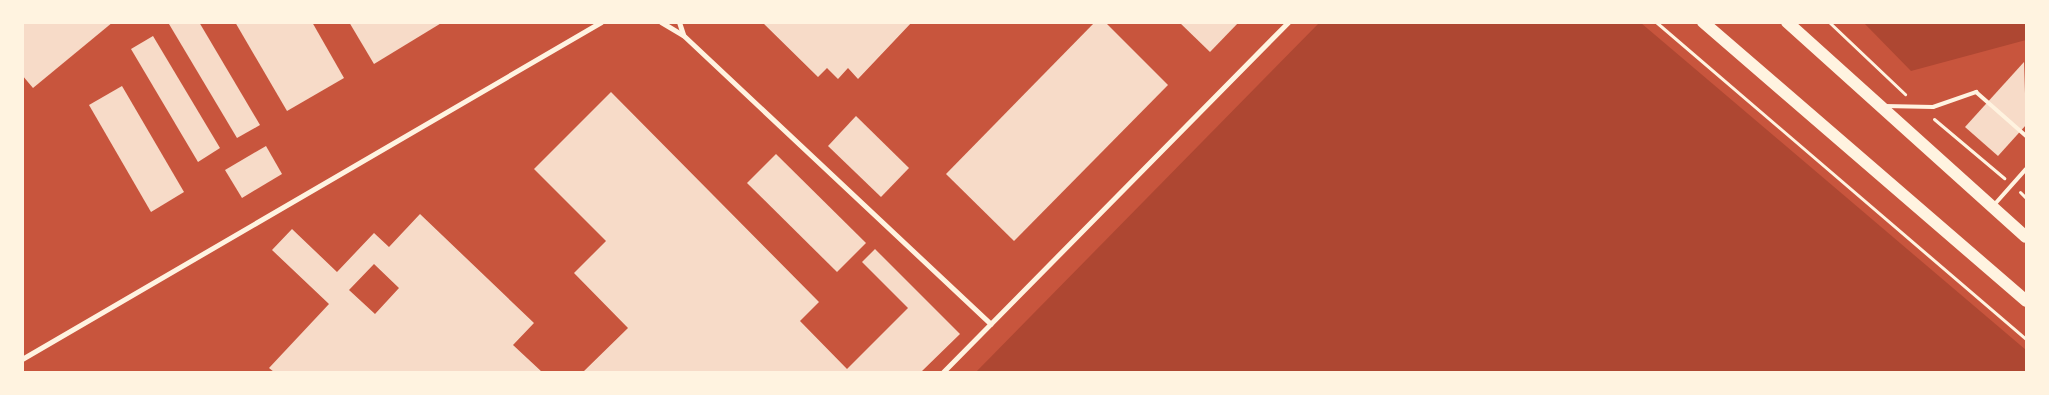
<!DOCTYPE html>
<html>
<head>
<meta charset="utf-8">
<style>
  body { margin:0 }
  #map { position:relative; width:2049px; height:395px; overflow:hidden; background:#c8553d; font-family:"Fira Sans Condensed",sans-serif }
  div>[style] { position:absolute }
  .green>* { inset:0; background:#ae4732 }
  .building>* { inset:0; background:#f7dbc8 }
  .path>* { height:3px; margin:-1.5px; padding:0 1.5px; transform-origin:1.5px; border-radius:1.5px; background:#fff3e0 }
  .service>* { height:4px; margin:-2px; padding:0 2px; transform-origin:2px; border-radius:2px; background:#fff3e0 }
  .minor>* { height:5px; margin:-2.5px; padding:0 2.5px; transform-origin:2.5px; border-radius:2.5px; background:#fff3e0 }
  .primary>* { height:12px; margin:-6px; padding:0 6px; transform-origin:6px; border-radius:6px; background:#fff3e0 }
  span { translate:-50% -50%; white-space:nowrap; text-align:center; line-height:1.15; -webkit-text-stroke:4px #fff3e0; paint-order:stroke }
  .frame { position:absolute; inset:0; border:24px solid #fff3e0; pointer-events:none }
</style>
</head>
<body>
<div id="map">
  <div class="green">
    <i style="clip-path:polygon(1320px 22px,1641px 23px,2026px 350px,2026px 372px,976px 372px)"></i>
    <i style="clip-path:polygon(1864px 23px,2026px 23px,2026px 40px,1911px 71px)"></i>
  </div>
  <div class="building">
    <i style="clip-path:polygon(22px 22px,113px 22px,33px 88px,22px 75px)"></i>
    <i style="clip-path:polygon(173px 22px,199px 22px,260px 125px,237px 138px,169px 24px)"></i>
    <i style="clip-path:polygon(235px 22px,312px 22px,344px 78px,287px 111px)"></i>
    <i style="clip-path:polygon(349px 22px,443px 22px,374px 64px)"></i>
    <i style="clip-path:polygon(762px 22px,912px 22px,858px 79px,848px 68px,838px 79px,827px 68px,818px 77px)"></i>
    <i style="clip-path:polygon(1095px 22px,1105px 22px,1168px 85px,1014px 241px,946px 174px)"></i>
    <i style="clip-path:polygon(1179px 22px,1239px 22px,1210px 52px)"></i>
    <i style="clip-path:polygon(153px 36px,220px 148px,198px 162px,131px 49px)"></i>
    <i style="clip-path:polygon(2024px 62px,2026px 125px,1998px 156px,1965px 127px)"></i>
    <i style="clip-path:polygon(122px 86px,184px 192px,151px 212px,89px 105px)"></i>
    <i style="clip-path:polygon(611px 92px,819px 302px,800px 321px,847px 369px,908px 308px,862px 262px,875px 249px,960px 334px,921px 372px,583px 372px,628px 328px,574px 273px,606px 241px,534px 169px)"></i>
    <i style="clip-path:polygon(856px 116px,909px 168px,881px 197px,828px 146px)"></i>
    <i style="clip-path:polygon(266px 146px,282px 174px,242px 198px,225px 170px)"></i>
    <i style="clip-path:polygon(776px 154px,866px 243px,837px 272px,747px 183px)"></i>
    <i style="clip-path:polygon(evenodd,420px 214px,534px 323px,513px 345px,542px 372px,274px 372px,269px 368px,329px 304px,272px 250px,292px 229px,337px 272px,374px 233px,389px 247px,420px 214px,374px 264px,399px 288px,375px 314px,349px 290px,374px 264px)"></i>
  </div>
  <div class="path">
    <i style="left:1656px;top:22px;width:487px;rotate:40.6deg"></i>
    <i style="left:1829px;top:22px;width:105px;rotate:43.5deg"></i>
    <i style="left:1934px;top:119px;width:92px;rotate:40.1deg"></i>
    <i style="left:2020px;top:192px;width:8px;rotate:45deg"></i>
  </div>
  <div class="service">
    <i style="left:1885px;top:106px;width:48px;rotate:1.2deg"></i>
    <i style="left:1933px;top:107px;width:46px;rotate:-19.2deg"></i>
    <i style="left:1976px;top:92px;width:67px;rotate:41.3deg"></i>
    <i style="left:1994px;top:205px;width:48px;rotate:-48.4deg"></i>
  </div>
  <div class="minor">
    <i style="left:661px;top:22px;width:26px;rotate:31deg"></i>
    <i style="left:683px;top:35px;width:422px;rotate:43.2deg"></i>
    <i style="left:679px;top:22px;width:13px;rotate:72deg"></i>
    <i style="left:22px;top:359px;width:670px;rotate:-30.2deg"></i>
    <i style="left:943px;top:372px;width:491px;rotate:-45.4deg"></i>
  </div>
  <div class="primary">
    <i style="left:1703px;top:22px;width:427px;rotate:40.8deg"></i>
    <i style="left:1787px;top:22px;width:321px;rotate:42deg"></i>
  </div>
  <div class="frame"></div>
</div>
</body>
</html>
